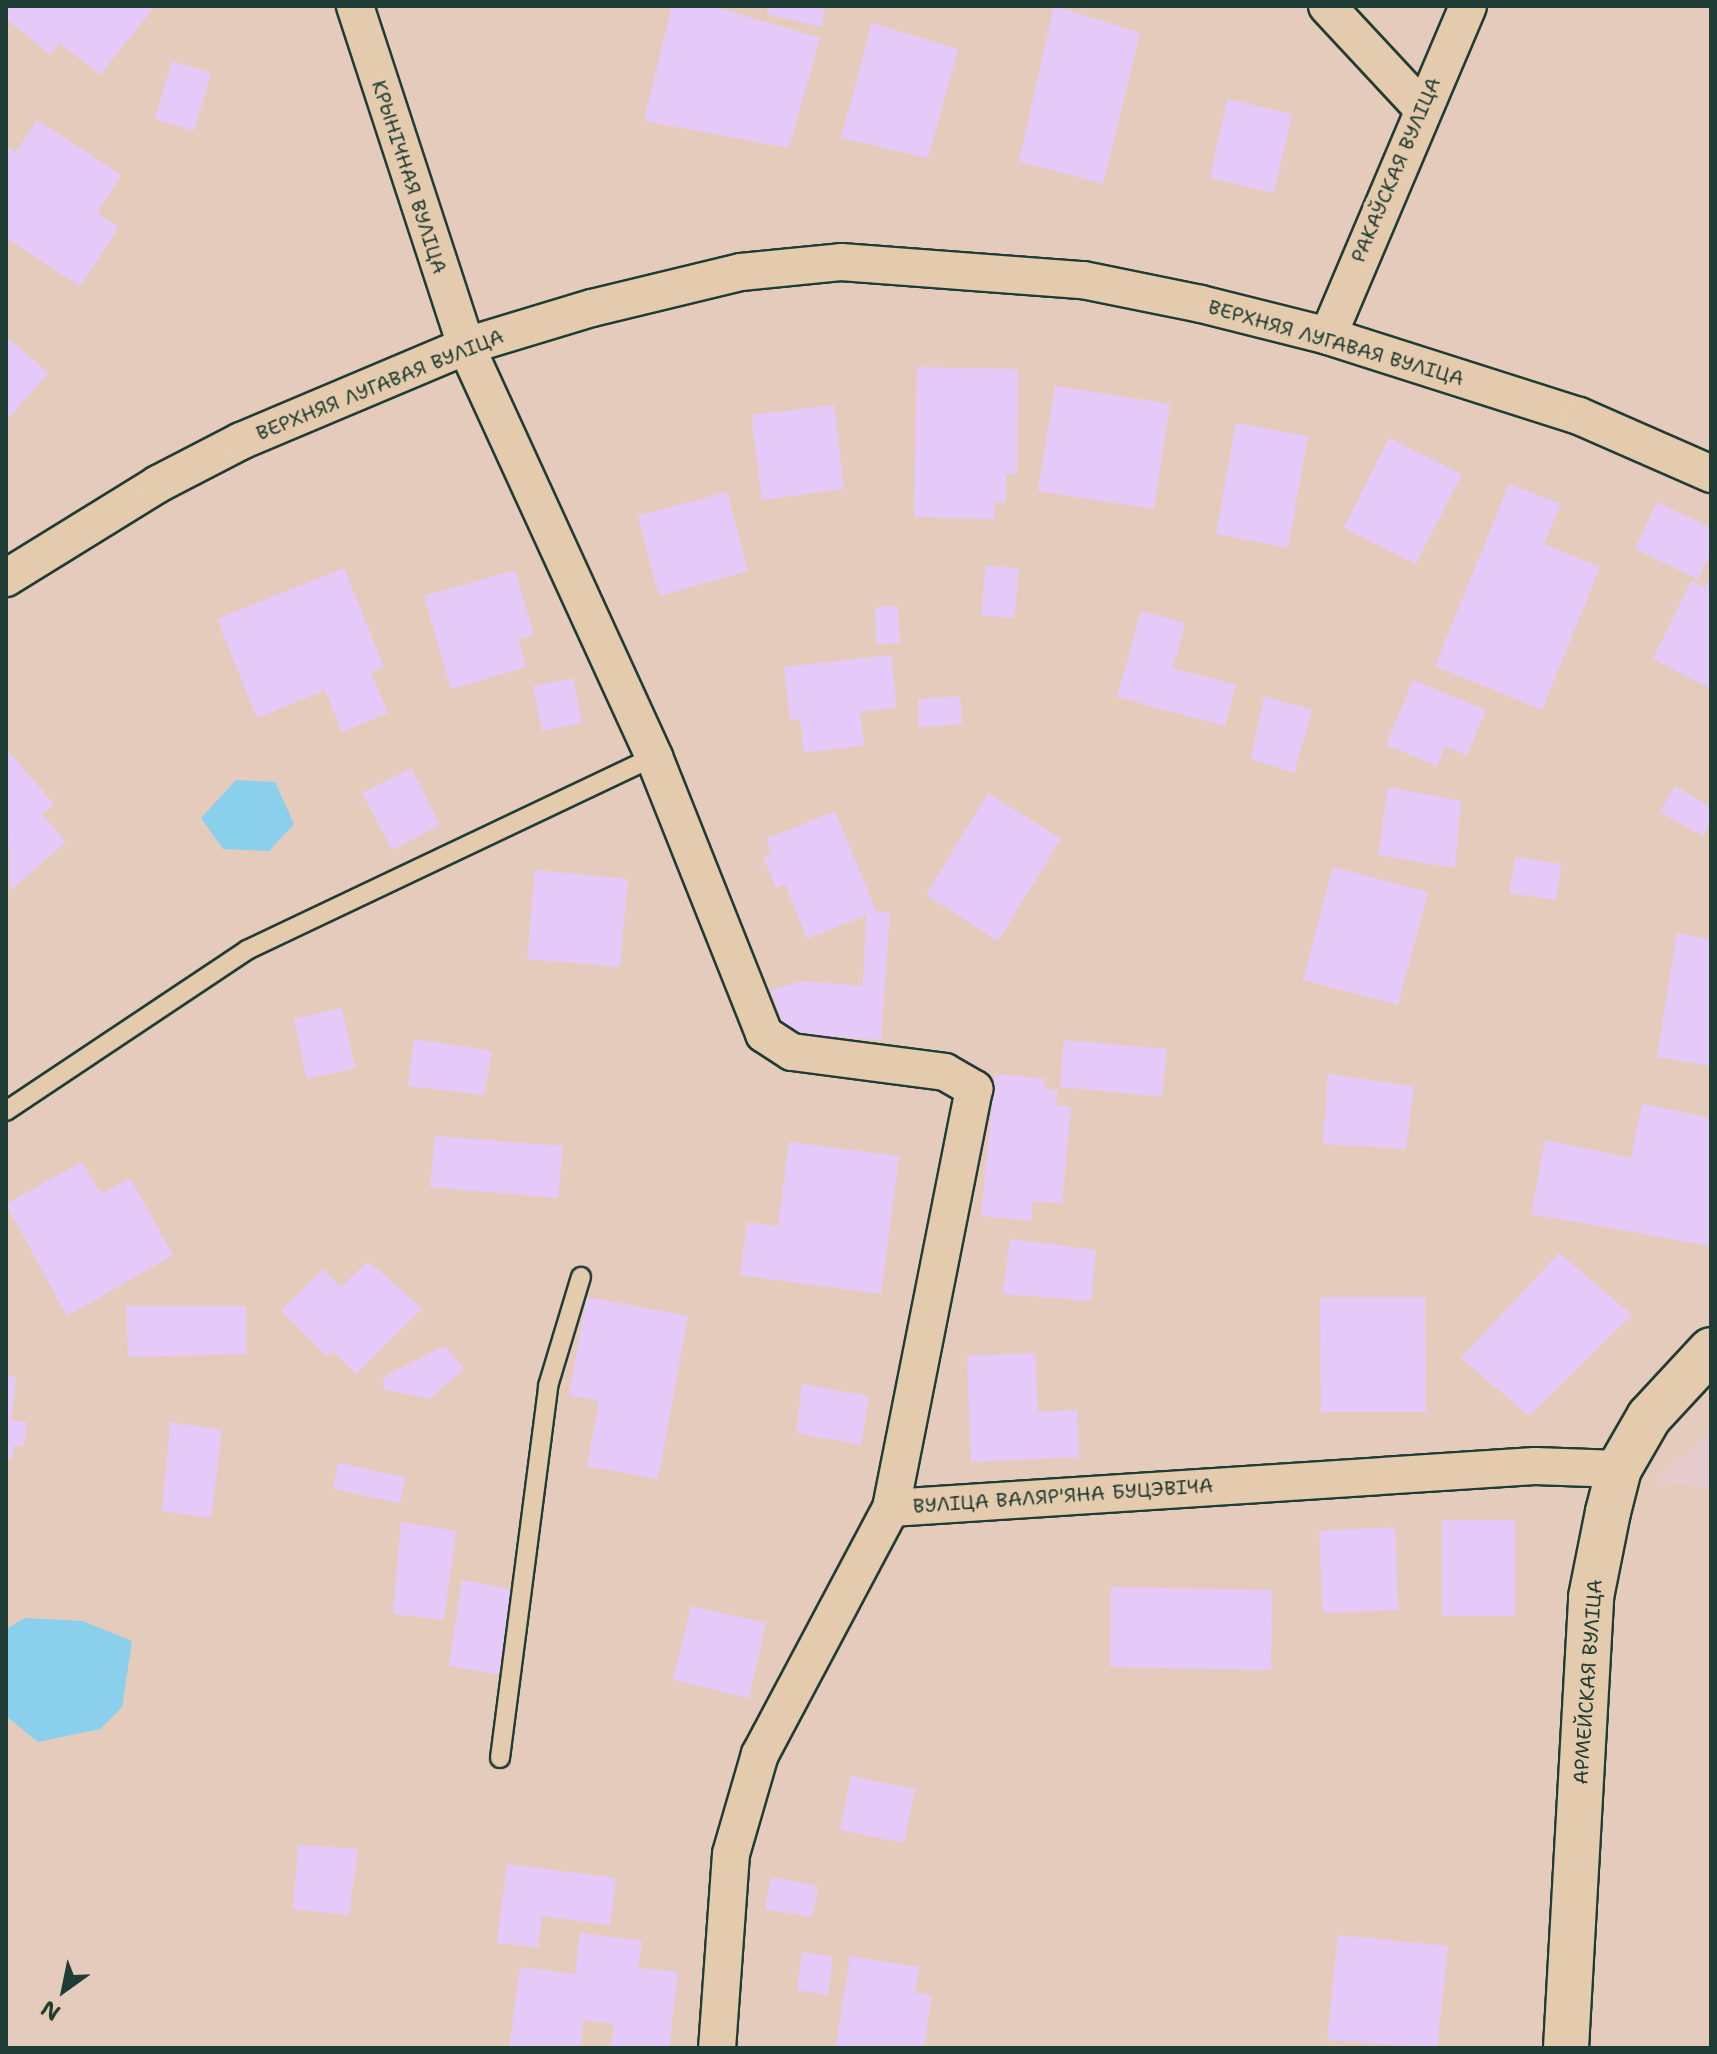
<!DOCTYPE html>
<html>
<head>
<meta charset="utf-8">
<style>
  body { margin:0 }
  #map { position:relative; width:1717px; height:2054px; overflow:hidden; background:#e5cbbc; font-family:"Shantell Sans",sans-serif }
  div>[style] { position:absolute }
  .built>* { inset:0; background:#e5cbce }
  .water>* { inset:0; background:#8acfeb }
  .building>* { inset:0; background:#e5caf9 }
  .roads { filter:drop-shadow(2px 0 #1f3d34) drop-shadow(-2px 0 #1f3d34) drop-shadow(0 2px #1f3d34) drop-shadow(0 -2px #1f3d34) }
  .service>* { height:18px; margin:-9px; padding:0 9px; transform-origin:9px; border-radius:9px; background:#e5cbad }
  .minor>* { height:36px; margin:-18px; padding:0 18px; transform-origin:18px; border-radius:18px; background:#e5cbad }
  .tertiary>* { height:44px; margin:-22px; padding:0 22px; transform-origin:22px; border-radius:22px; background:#e5cbad }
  span { translate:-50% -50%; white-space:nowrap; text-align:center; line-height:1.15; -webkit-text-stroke:8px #e5cbad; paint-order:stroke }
  .street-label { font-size:20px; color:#1f3d34 }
  .frame { position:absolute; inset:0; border:8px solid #1f3d34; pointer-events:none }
  .north { position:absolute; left:24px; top:1950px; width:80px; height:80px; -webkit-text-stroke:6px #e5cbad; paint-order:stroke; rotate:213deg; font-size:22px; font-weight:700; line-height:32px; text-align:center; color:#1f3d34 }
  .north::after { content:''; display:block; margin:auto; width:28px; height:36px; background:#1f3d34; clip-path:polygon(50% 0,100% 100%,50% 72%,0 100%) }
</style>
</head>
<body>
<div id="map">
  <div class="built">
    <i style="clip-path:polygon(1711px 1431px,1711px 1488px,1656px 1481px)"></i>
  </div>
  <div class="water">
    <i style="clip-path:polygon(236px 780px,275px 782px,294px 824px,269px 851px,223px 849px,201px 818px)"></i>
    <i style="clip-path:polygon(25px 1618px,82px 1621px,132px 1641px,122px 1707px,100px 1729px,38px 1742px,6px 1716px,6px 1629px)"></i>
  </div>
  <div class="building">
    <i style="clip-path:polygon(6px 6px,155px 6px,100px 75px,60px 43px,51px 55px,6px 19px)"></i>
    <i style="clip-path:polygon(672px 6px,712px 6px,820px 38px,789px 148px,644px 121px)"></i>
    <i style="clip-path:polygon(769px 6px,825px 6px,822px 27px,767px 14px)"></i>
    <i style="clip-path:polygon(1054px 6px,1140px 33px,1103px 184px,1019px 161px)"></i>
    <i style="clip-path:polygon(872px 23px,958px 49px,928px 158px,841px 138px)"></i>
    <i style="clip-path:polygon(172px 61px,211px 73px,194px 131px,155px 119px)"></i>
    <i style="clip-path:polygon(1227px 99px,1292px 114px,1274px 193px,1210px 178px)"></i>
    <i style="clip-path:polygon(37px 120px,121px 175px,97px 213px,119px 227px,80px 286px,6px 238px,6px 146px,16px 152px)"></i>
    <i style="clip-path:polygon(6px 336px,48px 373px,6px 421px)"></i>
    <i style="clip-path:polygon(917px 367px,1018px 369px,1017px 474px,1006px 474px,1006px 503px,995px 502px,995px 519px,914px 517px)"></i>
    <i style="clip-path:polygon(1055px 386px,1170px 404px,1154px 509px,1038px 491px)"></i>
    <i style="clip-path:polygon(834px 405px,844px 489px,762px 500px,751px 415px)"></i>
    <i style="clip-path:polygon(1236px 423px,1308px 436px,1288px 548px,1216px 534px)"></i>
    <i style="clip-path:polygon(1389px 438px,1462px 474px,1416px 564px,1344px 528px)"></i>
    <i style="clip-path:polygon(1509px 484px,1561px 504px,1544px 544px,1600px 567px,1542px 710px,1435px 666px)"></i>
    <i style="clip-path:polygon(727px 492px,748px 571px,659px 596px,638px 516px)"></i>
    <i style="clip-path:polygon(1657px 502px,1711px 528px,1711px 552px,1698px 579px,1635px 549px)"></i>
    <i style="clip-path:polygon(986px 566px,1019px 568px,1014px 618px,981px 615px)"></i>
    <i style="clip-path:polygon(344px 568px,384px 667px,371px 672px,388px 713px,342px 732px,325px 690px,257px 718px,217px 619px)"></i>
    <i style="clip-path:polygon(515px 570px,534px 635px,518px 639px,526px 667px,451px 689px,424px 596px)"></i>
    <i style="clip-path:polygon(1711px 575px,1711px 689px,1653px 659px,1691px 581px,1705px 587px)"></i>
    <i style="clip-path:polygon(898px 606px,900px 643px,877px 644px,875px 607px)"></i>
    <i style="clip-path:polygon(1141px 611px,1185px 623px,1173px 668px,1236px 685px,1225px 726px,1117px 697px)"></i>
    <i style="clip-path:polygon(891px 655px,897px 707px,860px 712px,864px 745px,804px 753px,800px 719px,790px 720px,784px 667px)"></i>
    <i style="clip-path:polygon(573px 678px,582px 723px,542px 731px,533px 686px)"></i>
    <i style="clip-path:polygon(1413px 680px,1486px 710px,1467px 755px,1445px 746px,1437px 766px,1386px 745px)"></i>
    <i style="clip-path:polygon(960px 696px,962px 724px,919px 727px,918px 699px)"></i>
    <i style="clip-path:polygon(1264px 696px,1312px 710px,1294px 773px,1251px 759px)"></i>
    <i style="clip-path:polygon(6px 749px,54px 804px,42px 814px,66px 842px,10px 891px)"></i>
    <i style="clip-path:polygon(411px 768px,440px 825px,392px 850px,362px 793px)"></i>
    <i style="clip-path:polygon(1675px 786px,1711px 807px,1711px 821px,1703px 836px,1660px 812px)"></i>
    <i style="clip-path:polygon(1388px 787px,1461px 801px,1455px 868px,1378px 855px)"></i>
    <i style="clip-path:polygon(988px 793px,1061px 839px,998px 941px,926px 895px)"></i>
    <i style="clip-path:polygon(835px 811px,876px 911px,890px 912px,881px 1040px,799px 1034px,782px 1021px,771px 990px,803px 981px,863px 986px,866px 915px,807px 939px,785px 884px,776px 888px,763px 857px,772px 853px,766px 839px)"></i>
    <i style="clip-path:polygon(1515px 857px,1561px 864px,1556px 900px,1509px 893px)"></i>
    <i style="clip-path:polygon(1333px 867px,1428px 892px,1398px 1005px,1303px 980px)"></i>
    <i style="clip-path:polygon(535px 870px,628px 879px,620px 967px,527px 959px)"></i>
    <i style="clip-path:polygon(1677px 933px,1711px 939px,1711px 1066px,1657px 1057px)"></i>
    <i style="clip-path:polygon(342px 1008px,355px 1068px,307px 1079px,294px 1019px)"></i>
    <i style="clip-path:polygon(414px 1039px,492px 1051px,484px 1095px,408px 1086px)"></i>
    <i style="clip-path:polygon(1064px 1040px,1167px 1049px,1162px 1097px,1060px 1087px)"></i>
    <i style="clip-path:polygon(995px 1074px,1045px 1079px,1044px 1089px,1058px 1090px,1056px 1105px,1071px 1107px,1062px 1204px,1033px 1201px,1031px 1221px,981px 1216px)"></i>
    <i style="clip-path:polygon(1328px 1074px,1414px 1086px,1406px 1149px,1323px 1144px)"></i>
    <i style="clip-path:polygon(1642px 1104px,1711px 1118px,1711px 1246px,1531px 1214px,1545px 1140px,1631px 1158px)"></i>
    <i style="clip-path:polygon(435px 1136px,563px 1146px,558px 1198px,430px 1187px)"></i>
    <i style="clip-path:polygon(789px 1142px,899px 1156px,881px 1294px,740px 1275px,747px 1222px,778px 1226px)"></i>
    <i style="clip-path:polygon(82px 1162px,101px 1194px,130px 1178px,173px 1255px,67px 1316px,6px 1204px)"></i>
    <i style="clip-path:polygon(1010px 1239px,1096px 1250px,1091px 1301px,1003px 1294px)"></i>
    <i style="clip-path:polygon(1559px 1253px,1632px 1315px,1529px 1416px,1461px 1358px)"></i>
    <i style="clip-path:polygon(368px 1261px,422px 1309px,356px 1374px,333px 1351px,327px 1356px,281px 1310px,323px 1269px,341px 1287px)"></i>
    <i style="clip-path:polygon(587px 1297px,688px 1316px,658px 1479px,587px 1466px,599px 1401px,569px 1395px)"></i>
    <i style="clip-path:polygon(1320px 1297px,1425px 1297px,1426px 1412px,1321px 1412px)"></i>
    <i style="clip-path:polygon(126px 1306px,246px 1306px,246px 1354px,128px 1357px)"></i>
    <i style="clip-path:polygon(445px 1346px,464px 1369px,429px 1399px,384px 1389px,383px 1377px)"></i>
    <i style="clip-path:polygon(1035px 1353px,1038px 1412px,1077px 1410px,1079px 1457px,971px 1462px,967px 1356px)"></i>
    <i style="clip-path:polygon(6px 1375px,16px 1376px,11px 1420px,27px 1422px,24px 1446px,14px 1445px,12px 1459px,6px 1458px)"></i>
    <i style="clip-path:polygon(802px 1384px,869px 1396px,861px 1445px,796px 1433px)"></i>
    <i style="clip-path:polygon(170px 1422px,222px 1430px,211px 1518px,162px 1511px)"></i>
    <i style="clip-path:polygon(338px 1463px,406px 1477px,400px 1503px,333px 1489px)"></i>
    <i style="clip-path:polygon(1442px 1520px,1515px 1520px,1515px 1616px,1442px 1616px)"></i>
    <i style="clip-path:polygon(401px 1522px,456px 1531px,444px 1620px,393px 1614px)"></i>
    <i style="clip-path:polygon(1395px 1527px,1398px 1610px,1323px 1613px,1319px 1531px)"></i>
    <i style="clip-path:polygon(462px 1580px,514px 1590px,502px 1675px,449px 1666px)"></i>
    <i style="clip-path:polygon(1111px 1587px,1272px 1590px,1271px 1670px,1110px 1667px)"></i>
    <i style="clip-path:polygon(691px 1606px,766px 1623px,749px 1698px,673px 1680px)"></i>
    <i style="clip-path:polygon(851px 1776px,915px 1789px,904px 1843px,840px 1830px)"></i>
    <i style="clip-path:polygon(298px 1845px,358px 1849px,349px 1915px,293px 1909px)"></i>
    <i style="clip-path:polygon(507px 1864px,616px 1878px,610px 1925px,542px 1916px,538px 1948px,497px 1943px)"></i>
    <i style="clip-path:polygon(771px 1877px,818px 1886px,812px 1917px,765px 1909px)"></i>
    <i style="clip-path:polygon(580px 1933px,642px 1941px,638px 1968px,678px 1972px,669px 2048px,611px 2046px,614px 2024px,584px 2020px,580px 2048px,509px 2048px,520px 1967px,575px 1974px)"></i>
    <i style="clip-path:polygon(1338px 1935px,1448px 1946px,1437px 2048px,1327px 2040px)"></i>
    <i style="clip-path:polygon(802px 1952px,833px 1957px,828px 1995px,797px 1990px)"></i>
    <i style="clip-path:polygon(850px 1956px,919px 1967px,915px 1993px,932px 1995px,924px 2048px,836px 2046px)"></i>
  </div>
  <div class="roads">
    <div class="service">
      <i style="left:6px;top:1111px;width:290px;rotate:-33.7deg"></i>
      <i style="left:247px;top:950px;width:450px;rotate:-25.4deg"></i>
      <i style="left:500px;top:1758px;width:375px;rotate:-82.6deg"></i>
      <i style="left:548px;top:1386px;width:114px;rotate:-73.2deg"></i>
    </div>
    <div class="minor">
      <i style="left:355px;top:6px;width:358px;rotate:71.9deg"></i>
      <i style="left:466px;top:346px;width:452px;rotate:65.4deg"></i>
      <i style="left:654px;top:757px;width:298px;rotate:68.3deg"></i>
      <i style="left:764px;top:1034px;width:33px;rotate:33deg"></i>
      <i style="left:792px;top:1052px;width:154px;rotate:7.4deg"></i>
      <i style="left:945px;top:1072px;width:34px;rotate:30deg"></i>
      <i style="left:974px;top:1089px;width:427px;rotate:101.2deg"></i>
      <i style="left:891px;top:1508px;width:279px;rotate:118deg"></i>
      <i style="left:760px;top:1754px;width:104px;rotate:106.2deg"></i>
      <i style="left:731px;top:1854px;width:195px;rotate:94.1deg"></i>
      <i style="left:1327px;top:6px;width:138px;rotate:47.1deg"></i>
      <i style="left:1328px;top:336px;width:358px;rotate:-67deg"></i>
      <i style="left:6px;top:578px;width:179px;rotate:-31.7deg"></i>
      <i style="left:158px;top:484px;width:93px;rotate:-27.4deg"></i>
      <i style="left:241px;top:441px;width:244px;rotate:-22.9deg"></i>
      <i style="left:466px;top:346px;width:132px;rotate:-16.8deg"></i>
      <i style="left:592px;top:308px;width:153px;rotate:-13.6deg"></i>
      <i style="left:741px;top:272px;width:100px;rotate:-5.7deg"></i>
      <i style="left:841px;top:262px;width:243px;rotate:4.3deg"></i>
      <i style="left:1083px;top:280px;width:120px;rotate:11.5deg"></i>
      <i style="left:1201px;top:304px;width:131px;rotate:14.1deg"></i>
      <i style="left:1328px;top:336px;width:263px;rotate:17.7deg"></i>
      <i style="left:1579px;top:416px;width:144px;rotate:23.7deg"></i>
      <i style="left:891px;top:1508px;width:645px;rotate:-3.73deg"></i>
      <i style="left:1535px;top:1466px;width:84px;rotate:2deg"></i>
    </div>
    <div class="tertiary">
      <i style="left:1566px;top:2048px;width:452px;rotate:-86.8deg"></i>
      <i style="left:1591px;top:1597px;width:87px;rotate:-78.7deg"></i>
      <i style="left:1608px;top:1512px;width:44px;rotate:-75.7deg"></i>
      <i style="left:1619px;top:1469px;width:60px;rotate:-60deg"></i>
      <i style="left:1649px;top:1417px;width:91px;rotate:-47.2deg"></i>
    </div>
  </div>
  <div class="street-label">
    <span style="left:1396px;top:170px;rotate:-67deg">РАКАЎСКАЯ ВУЛІЦА</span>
    <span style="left:409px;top:177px;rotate:72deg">КРЫНІЧНАЯ ВУЛІЦА</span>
    <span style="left:1336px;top:343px;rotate:16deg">ВЕРХНЯЯ ЛУГАВАЯ ВУЛІЦА</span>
    <span style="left:380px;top:385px;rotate:-22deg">ВЕРХНЯЯ ЛУГАВАЯ ВУЛІЦА</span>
    <span style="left:1063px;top:1496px;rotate:-4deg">ВУЛІЦА ВАЛЯР'ЯНА БУЦЭВІЧА</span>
    <span style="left:1588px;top:1682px;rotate:-86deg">АРМЕЙСКАЯ ВУЛІЦА</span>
  </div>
  <div class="frame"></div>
  <div class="north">N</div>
</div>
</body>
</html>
